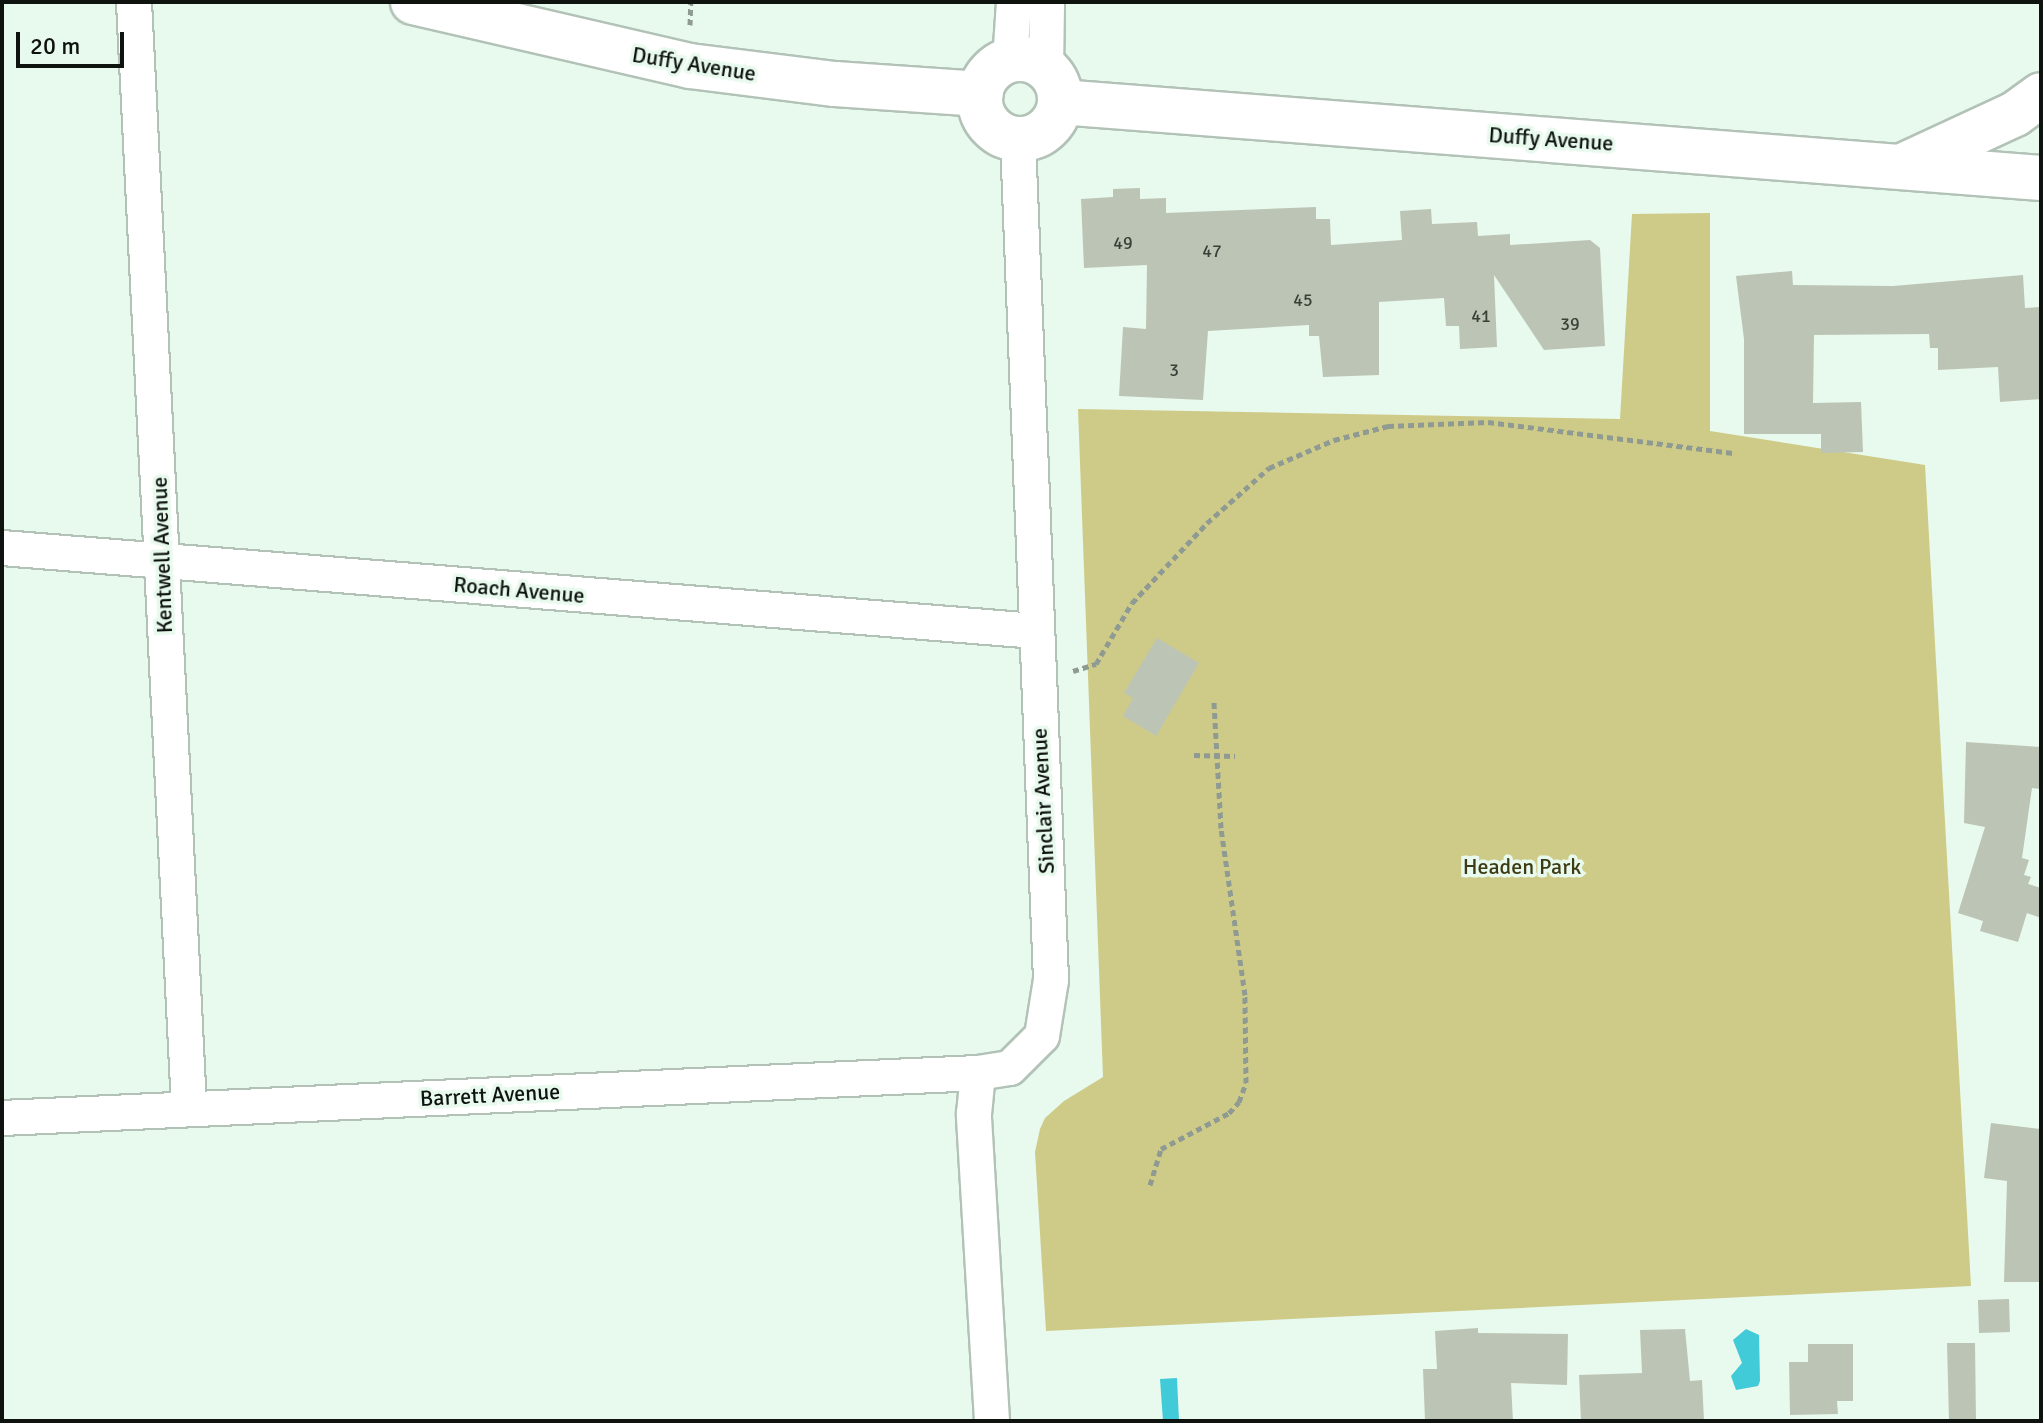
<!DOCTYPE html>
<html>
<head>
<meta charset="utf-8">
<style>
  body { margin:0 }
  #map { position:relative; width:2043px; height:1423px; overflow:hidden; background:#e8f9ed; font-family:Signika,sans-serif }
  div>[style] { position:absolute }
  .green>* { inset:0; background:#cecb88 }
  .water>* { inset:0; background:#41cad7 }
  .building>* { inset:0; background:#bcc5b5 }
  .path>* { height:5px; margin-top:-2.5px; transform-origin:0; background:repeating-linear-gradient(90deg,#8f9b92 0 6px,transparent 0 10px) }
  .roads { filter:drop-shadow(2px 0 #b2c2b7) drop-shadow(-2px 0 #b2c2b7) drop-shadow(0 2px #b2c2b7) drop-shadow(0 -2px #b2c2b7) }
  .street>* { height:34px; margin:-17px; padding:0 17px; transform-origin:17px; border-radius:17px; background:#fff }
  .secondary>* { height:44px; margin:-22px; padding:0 22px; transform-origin:22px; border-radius:22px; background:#fff }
  .secondary>.ring { margin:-22px; padding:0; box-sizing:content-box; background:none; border:44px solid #fff; border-radius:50% }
  span { translate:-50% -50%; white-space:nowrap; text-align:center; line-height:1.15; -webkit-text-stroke:7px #e8f9ed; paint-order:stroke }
  .number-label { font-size:18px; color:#3a4038 }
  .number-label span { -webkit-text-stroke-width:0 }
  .street-label { font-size:22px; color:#0e130f }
  .park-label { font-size:22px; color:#3d3b13 }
  .frame { position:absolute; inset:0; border:4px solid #0e130f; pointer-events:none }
  .scale { position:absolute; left:16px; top:32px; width:108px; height:36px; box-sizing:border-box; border:4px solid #0e130f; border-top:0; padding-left:10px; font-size:24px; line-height:28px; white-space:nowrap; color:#0e130f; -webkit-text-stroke:6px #e8f9ed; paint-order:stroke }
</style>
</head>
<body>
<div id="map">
  <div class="green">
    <i style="clip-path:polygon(1710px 213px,1710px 431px,1925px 465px,1971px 1286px,1046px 1331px,1035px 1152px,1040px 1129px,1045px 1118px,1064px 1101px,1103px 1077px,1078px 409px,1620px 419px,1632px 214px)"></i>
  </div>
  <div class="water">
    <i style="clip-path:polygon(1746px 1329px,1759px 1335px,1760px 1381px,1758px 1386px,1736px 1390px,1731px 1376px,1742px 1363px,1733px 1340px)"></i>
    <i style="clip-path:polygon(1177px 1378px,1179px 1421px,1163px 1421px,1160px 1379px)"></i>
  </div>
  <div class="building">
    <i style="clip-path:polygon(1140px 188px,1140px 199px,1166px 198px,1166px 213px,1316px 207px,1316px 219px,1330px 219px,1331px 245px,1402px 240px,1400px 211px,1431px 209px,1432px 224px,1477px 222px,1478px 236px,1510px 234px,1510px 245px,1590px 240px,1600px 248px,1605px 346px,1544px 350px,1494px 275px,1497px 347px,1460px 349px,1459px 326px,1446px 326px,1444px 298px,1379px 302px,1379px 375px,1323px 377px,1319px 336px,1309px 336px,1309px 325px,1208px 331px,1203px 400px,1119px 396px,1123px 327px,1146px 329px,1147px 265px,1084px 268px,1081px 199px,1113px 197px,1113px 189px)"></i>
    <i style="clip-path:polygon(1792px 271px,1793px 285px,1893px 286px,2023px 275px,2025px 308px,2041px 307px,2041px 399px,2000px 402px,1998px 367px,1938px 370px,1938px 348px,1930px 348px,1929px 334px,1814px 335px,1813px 403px,1861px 402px,1863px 452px,1821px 453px,1821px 434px,1744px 434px,1744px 339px,1736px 276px)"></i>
    <i style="clip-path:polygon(1157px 638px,1199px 663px,1156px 736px,1123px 716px,1133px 698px,1124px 693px)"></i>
    <i style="clip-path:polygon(1966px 742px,2041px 747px,2041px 789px,2032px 788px,2022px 858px,2029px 860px,2024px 875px,2031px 877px,2028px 884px,2041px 888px,2041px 918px,2027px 913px,2018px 942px,1980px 931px,1983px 921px,1958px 913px,1985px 827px,1964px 823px)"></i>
    <i style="clip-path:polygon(1991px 1123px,2041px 1129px,2041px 1282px,2004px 1282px,2007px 1181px,1984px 1178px)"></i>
    <i style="clip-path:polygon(2009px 1299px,2010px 1332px,1979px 1333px,1978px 1300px)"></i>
    <i style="clip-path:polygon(1478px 1328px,1478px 1333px,1568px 1334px,1567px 1385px,1511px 1383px,1513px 1421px,1425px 1421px,1423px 1369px,1437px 1369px,1435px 1331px)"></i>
    <i style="clip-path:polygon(1685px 1329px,1690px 1381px,1702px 1380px,1704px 1421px,1581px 1421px,1579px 1375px,1642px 1373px,1640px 1330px)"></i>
    <i style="clip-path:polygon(1947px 1343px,1975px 1343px,1976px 1421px,1949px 1421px)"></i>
    <i style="clip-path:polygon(1808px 1344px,1853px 1344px,1853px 1401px,1837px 1401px,1838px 1414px,1790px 1415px,1789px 1362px,1808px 1362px)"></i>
  </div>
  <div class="path">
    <i style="left:690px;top:25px;width:23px;rotate:-88deg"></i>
    <i style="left:1073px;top:671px;width:24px;rotate:-17deg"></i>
    <i style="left:1096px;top:664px;width:71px;rotate:-59.5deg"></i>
    <i style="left:1132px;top:603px;width:110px;rotate:-46.8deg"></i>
    <i style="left:1207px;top:523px;width:83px;rotate:-41.6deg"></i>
    <i style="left:1269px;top:468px;width:71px;rotate:-23.3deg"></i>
    <i style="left:1334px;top:440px;width:56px;rotate:-14.5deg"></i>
    <i style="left:1388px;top:426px;width:100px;rotate:-2.3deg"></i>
    <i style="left:1488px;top:422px;width:249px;rotate:7.2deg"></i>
    <i style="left:1194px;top:755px;width:41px;rotate:1.4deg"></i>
    <i style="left:1150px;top:1185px;width:38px;rotate:-73deg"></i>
    <i style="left:1161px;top:1149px;width:77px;rotate:-27.9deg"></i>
    <i style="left:1229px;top:1113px;width:15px;rotate:-48deg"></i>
    <i style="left:1239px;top:1102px;width:20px;rotate:-70deg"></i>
    <i style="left:1246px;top:1083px;width:88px;rotate:-90.7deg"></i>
    <i style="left:1245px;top:995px;width:169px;rotate:-98.2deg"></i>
    <i style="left:1221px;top:828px;width:126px;rotate:-93.2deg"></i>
  </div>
  <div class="roads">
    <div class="street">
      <i style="left:134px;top:2px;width:1107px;rotate:87.15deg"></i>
      <i style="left:1010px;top:61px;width:59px;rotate:-86.1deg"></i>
      <i style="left:1046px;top:69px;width:67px;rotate:-89.1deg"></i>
      <i style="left:2px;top:548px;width:1037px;rotate:4.59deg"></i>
      <i style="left:2px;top:1118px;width:977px;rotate:-2.64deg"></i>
      <i style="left:992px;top:1421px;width:308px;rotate:-93.4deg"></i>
      <i style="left:974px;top:1114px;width:41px;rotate:-84.4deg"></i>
      <i style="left:978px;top:1073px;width:32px;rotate:-9deg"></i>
      <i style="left:1010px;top:1068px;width:45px;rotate:-45deg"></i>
      <i style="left:1042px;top:1036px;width:57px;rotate:-80.9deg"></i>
      <i style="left:1051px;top:980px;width:842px;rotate:-92.25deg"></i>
    </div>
    <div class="secondary">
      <i style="left:413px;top:2px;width:284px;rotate:13deg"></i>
      <i style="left:690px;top:66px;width:146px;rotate:7.1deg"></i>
      <i style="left:835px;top:84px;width:146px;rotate:3.9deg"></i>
      <i class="ring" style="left:980px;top:59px;width:36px;height:36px"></i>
      <i style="left:1060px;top:102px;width:984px;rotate:4.43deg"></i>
      <i style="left:1907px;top:164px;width:119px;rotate:-24.8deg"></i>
      <i style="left:2015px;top:114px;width:32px;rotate:-36deg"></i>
    </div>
  </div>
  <div class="number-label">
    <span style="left:1123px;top:243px">49</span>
    <span style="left:1212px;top:251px">47</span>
    <span style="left:1303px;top:300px">45</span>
    <span style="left:1481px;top:316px">41</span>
    <span style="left:1570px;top:324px">39</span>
    <span style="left:1174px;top:370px">3</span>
  </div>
  <div class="street-label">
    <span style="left:694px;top:64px;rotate:9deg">Duffy Avenue</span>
    <span style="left:1551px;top:139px;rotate:4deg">Duffy Avenue</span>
    <span style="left:162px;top:555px;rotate:-92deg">Kentwell Avenue</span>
    <span style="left:519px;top:590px;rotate:5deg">Roach Avenue</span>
    <span style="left:1043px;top:801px;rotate:-93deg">Sinclair Avenue</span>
    <span style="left:490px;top:1095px;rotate:-3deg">Barrett Avenue</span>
  </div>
  <div class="park-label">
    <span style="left:1522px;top:867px">Headen Park</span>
  </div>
  <div class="frame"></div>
  <div class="scale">20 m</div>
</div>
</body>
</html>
